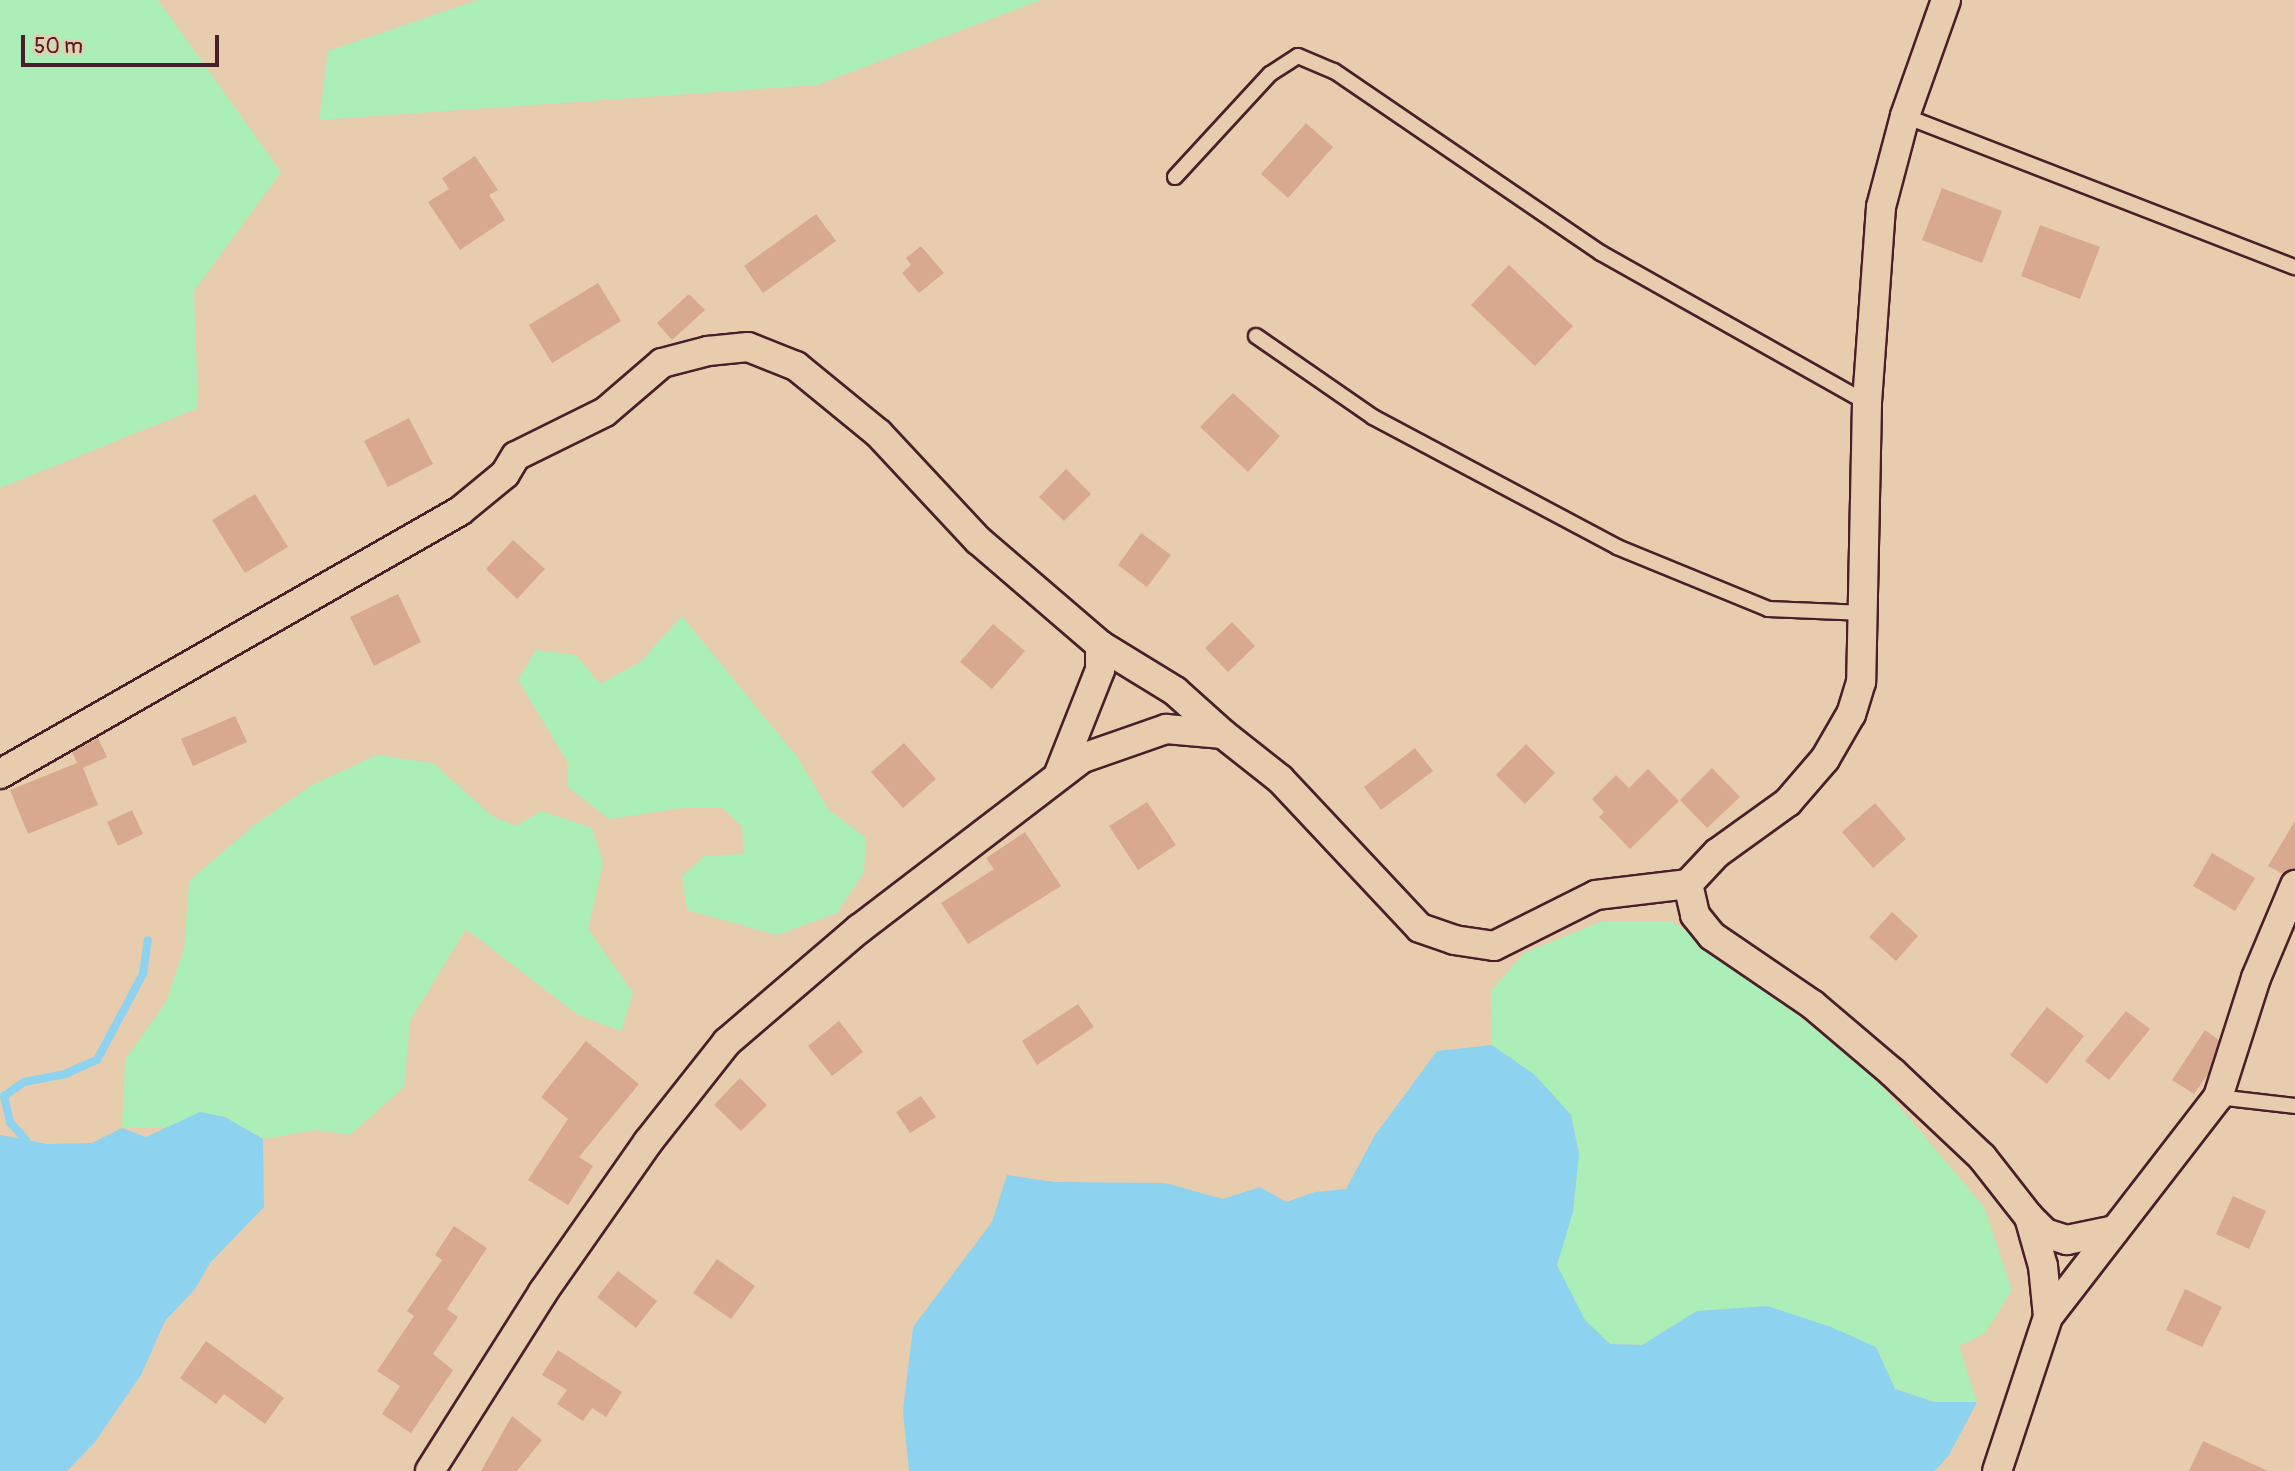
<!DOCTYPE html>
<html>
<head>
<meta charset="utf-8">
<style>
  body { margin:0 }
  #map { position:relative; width:2295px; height:1471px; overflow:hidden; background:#e7cdae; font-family:Pangolin,sans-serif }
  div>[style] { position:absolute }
  .green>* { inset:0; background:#aceeb8 }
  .water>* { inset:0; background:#8dd2ef }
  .stream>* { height:8px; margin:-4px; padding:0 4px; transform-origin:4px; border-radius:4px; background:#8dd2ef }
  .building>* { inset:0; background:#d8a98e }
  .roads { filter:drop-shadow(2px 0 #4a1f2b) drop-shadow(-2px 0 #4a1f2b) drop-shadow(0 2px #4a1f2b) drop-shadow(0 -2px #4a1f2b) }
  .service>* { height:14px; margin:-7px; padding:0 7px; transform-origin:7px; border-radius:7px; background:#e7cdae }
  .minor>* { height:28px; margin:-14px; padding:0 14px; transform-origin:14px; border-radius:14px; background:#e7cdae }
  span { translate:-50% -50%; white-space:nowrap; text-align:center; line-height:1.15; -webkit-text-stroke:5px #e7cdae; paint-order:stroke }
  .scale { position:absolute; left:21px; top:35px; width:198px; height:32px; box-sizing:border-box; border:4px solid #4a1f2b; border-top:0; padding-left:9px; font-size:21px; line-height:24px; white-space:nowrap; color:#4a1f2b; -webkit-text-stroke:5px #e7cdae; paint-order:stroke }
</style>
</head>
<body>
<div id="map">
  <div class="green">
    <i style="clip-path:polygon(0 0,158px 0,281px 172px,194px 291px,198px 408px,0 488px)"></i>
    <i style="clip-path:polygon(478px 0,1041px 0,817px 85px,319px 120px,328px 51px)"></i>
    <i style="clip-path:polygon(682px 616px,798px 758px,828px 809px,866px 838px,864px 872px,837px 913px,777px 935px,687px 910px,682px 876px,705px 856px,744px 854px,742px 826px,722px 808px,683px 808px,609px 819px,568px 787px,567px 761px,518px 680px,536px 650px,576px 655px,600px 684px,640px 662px)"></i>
    <i style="clip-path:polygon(377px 755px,433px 763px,492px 816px,516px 826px,541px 811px,592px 828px,603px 863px,588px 929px,633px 993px,621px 1031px,578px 1015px,466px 929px,410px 1021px,404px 1087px,350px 1135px,316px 1130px,263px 1139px,225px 1117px,200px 1112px,170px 1128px,122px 1128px,125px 1060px,166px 1002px,184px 949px,189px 881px,253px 826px,312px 785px)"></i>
    <i style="clip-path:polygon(1603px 921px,1672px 921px,1768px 992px,1871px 1073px,1984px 1207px,2012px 1290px,1985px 1333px,1959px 1346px,1977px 1402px,1934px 1402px,1895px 1389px,1876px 1347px,1697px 1311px,1642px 1345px,1610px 1344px,1585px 1320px,1557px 1265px,1573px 1212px,1579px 1154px,1571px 1115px,1535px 1075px,1492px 1045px,1491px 991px,1524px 953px)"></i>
  </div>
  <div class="water">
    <i style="clip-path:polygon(1492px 1045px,1535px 1075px,1571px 1115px,1579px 1154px,1573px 1212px,1557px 1265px,1585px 1320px,1610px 1344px,1642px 1345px,1697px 1311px,1767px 1306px,1831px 1327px,1876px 1347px,1895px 1389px,1934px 1402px,1977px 1402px,1949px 1455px,1935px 1471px,909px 1471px,903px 1411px,913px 1327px,992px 1222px,1007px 1175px,1054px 1182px,1165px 1183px,1223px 1199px,1260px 1187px,1286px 1202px,1315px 1192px,1346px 1189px,1375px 1135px,1437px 1051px)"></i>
    <i style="clip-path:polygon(200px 1112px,225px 1117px,263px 1139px,264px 1207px,210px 1263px,195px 1289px,165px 1321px,141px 1375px,95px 1442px,67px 1471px,0 1471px,0 1135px,47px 1144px,92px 1143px,122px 1128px,146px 1137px)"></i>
  </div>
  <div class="stream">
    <i style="left:26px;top:1140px;width:24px;rotate:-132deg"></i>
    <i style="left:10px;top:1122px;width:27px;rotate:-103deg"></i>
    <i style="left:4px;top:1096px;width:24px;rotate:-35deg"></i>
    <i style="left:24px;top:1082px;width:42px;rotate:-11deg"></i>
    <i style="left:65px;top:1074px;width:35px;rotate:-24deg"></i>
    <i style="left:97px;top:1060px;width:98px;rotate:-61.9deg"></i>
    <i style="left:143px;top:974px;width:34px;rotate:-82deg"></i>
  </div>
  <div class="building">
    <i style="clip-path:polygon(1306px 123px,1333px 147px,1288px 198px,1261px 174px)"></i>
    <i style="clip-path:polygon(475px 156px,498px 190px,489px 195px,505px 220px,460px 250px,428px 202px,449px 189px,442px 178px)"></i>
    <i style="clip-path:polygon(1942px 188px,2002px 211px,1982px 263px,1922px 240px)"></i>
    <i style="clip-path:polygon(816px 214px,836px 241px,763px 293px,744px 266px)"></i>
    <i style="clip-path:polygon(2040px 225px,2100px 247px,2080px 299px,2021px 276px)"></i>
    <i style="clip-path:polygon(921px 246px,944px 273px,919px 293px,902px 273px,911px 265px,906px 258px)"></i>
    <i style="clip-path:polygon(1509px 265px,1573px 326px,1535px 366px,1471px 305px)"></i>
    <i style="clip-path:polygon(598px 283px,621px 321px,552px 363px,529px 325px)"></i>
    <i style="clip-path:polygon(689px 294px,705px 310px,672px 340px,657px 323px)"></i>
    <i style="clip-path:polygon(1233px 393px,1280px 436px,1248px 472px,1200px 427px)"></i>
    <i style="clip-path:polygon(409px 418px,433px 464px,388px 487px,364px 441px)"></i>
    <i style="clip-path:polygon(1066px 469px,1091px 494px,1064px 521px,1039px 497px)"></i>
    <i style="clip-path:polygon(255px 494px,288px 547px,245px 573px,212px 520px)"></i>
    <i style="clip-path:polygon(1141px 533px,1171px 555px,1147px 587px,1118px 565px)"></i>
    <i style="clip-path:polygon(513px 540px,545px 569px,517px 599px,486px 569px)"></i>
    <i style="clip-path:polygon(398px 594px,421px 642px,374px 666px,350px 617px)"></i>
    <i style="clip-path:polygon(1232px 622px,1255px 646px,1228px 672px,1205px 648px)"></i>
    <i style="clip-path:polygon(993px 624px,1025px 651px,992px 689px,960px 662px)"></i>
    <i style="clip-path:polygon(235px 716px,247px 742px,193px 766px,181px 739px)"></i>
    <i style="clip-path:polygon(98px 738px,107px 757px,83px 768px,98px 805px,28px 834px,10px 790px,77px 763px,72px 752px)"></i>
    <i style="clip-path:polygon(904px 743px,936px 779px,903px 808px,871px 772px)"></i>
    <i style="clip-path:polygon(1526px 744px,1555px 773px,1525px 804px,1496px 775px)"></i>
    <i style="clip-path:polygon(1415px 748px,1433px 771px,1381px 810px,1364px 787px)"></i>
    <i style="clip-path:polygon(1712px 768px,1740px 797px,1707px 828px,1680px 800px)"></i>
    <i style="clip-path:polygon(1648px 769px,1679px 801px,1630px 849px,1599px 817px,1604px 812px,1592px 799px,1616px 775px,1629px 788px)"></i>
    <i style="clip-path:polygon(1147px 802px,1176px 845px,1138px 870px,1109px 826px)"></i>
    <i style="clip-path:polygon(1875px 803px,1906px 839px,1873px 868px,1842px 832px)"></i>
    <i style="clip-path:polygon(132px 810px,143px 834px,118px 846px,107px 822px)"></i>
    <i style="clip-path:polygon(2295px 821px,2295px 869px,2283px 874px,2268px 866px)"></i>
    <i style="clip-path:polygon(1025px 832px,1061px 886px,968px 944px,941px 903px,994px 869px,986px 858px)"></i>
    <i style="clip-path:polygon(2212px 853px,2255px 878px,2235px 911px,2193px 886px)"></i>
    <i style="clip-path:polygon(1892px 912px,1918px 936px,1896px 961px,1869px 937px)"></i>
    <i style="clip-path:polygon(1078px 1004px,1094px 1027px,1037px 1065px,1022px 1041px)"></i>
    <i style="clip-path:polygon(2047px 1007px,2084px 1036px,2047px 1084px,2010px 1055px)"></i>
    <i style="clip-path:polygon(2126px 1011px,2150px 1029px,2109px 1080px,2085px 1061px)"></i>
    <i style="clip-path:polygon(839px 1021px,863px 1052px,832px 1076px,808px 1046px)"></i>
    <i style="clip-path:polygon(2205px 1030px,2219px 1040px,2208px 1074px,2194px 1094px,2172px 1080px)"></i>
    <i style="clip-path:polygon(586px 1041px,639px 1084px,579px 1157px,593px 1166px,568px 1205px,528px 1180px,568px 1119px,541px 1097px)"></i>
    <i style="clip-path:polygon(740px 1078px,767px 1105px,741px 1131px,714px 1105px)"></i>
    <i style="clip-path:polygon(921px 1096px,936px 1117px,910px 1133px,896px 1112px)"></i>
    <i style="clip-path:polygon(2233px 1196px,2266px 1211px,2249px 1249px,2216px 1234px)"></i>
    <i style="clip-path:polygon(454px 1226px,487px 1248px,447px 1309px,458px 1317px,433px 1354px,453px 1370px,411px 1433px,382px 1414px,400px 1386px,377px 1371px,414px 1316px,407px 1311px,442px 1260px,435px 1255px)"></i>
    <i style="clip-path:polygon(717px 1259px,755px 1286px,731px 1319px,693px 1293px)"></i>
    <i style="clip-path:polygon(618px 1271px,657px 1301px,636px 1328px,597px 1297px)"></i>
    <i style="clip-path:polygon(2185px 1289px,2222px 1307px,2202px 1347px,2166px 1330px)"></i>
    <i style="clip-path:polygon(206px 1341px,284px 1398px,265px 1424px,224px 1394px,216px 1404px,180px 1378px)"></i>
    <i style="clip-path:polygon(558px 1350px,622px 1392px,606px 1417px,592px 1408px,583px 1421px,557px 1404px,567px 1390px,542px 1375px)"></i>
    <i style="clip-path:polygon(512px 1416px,542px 1440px,517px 1471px,481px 1471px)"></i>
    <i style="clip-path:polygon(2203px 1441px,2268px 1471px,2189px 1471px)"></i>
  </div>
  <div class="roads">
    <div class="service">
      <i style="left:1905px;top:116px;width:418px;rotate:21.2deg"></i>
      <i style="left:1175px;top:177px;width:140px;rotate:-47.3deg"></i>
      <i style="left:1270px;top:74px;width:33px;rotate:-33deg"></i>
      <i style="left:1298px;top:56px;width:39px;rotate:23deg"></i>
      <i style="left:1334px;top:71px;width:323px;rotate:34.3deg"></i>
      <i style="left:1601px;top:253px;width:305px;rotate:29.4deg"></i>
      <i style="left:1256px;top:336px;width:142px;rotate:34.7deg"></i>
      <i style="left:1373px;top:417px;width:276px;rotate:28deg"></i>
      <i style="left:1617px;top:547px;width:163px;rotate:22.3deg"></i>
      <i style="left:1768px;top:609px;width:97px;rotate:2.4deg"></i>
      <i style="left:2218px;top:1097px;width:78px;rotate:6.7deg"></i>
    </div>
    <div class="minor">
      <i style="left:1946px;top:0;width:123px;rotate:109.5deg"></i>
      <i style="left:1905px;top:116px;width:94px;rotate:104.8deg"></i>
      <i style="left:1881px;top:207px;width:196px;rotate:94.1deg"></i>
      <i style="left:1867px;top:403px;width:279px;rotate:91.2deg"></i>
      <i style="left:1861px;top:682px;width:34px;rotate:107deg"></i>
      <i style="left:1851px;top:714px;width:52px;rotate:120deg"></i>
      <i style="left:1825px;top:759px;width:57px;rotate:130.7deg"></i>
      <i style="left:1788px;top:802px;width:87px;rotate:144.3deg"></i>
      <i style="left:1717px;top:853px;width:42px;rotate:133.1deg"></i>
      <i style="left:1688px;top:884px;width:32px;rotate:77deg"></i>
      <i style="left:1695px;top:915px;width:27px;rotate:51deg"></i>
      <i style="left:1712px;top:936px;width:122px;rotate:34.3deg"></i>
      <i style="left:1813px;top:1005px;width:104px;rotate:40.3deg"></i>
      <i style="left:1892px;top:1072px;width:124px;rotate:43.4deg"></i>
      <i style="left:1982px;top:1157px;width:76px;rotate:51.9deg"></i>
      <i style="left:2029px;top:1217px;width:51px;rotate:74.1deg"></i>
      <i style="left:2043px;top:1266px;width:51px;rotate:84.4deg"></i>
      <i style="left:2048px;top:1317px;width:162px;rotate:108.3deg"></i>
      <i style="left:1100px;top:645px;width:88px;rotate:31.5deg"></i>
      <i style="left:1175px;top:691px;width:64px;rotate:41.9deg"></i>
      <i style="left:0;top:774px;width:530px;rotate:-29.76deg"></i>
      <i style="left:460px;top:511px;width:58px;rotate:-39.4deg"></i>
      <i style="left:505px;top:474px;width:21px;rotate:-59deg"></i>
      <i style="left:516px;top:456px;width:99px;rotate:-26.3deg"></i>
      <i style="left:605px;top:412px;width:75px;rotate:-40.7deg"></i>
      <i style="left:662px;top:363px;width:48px;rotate:-14.6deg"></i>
      <i style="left:708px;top:351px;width:40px;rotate:-5.7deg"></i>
      <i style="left:748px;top:347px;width:52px;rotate:21.6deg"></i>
      <i style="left:796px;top:366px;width:107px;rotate:39.3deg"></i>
      <i style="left:879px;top:434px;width:145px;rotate:47deg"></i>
      <i style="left:978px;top:540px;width:161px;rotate:40.7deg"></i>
      <i style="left:1100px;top:645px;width:25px;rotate:90deg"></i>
      <i style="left:1100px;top:670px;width:114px;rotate:111.6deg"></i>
      <i style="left:2029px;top:1217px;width:23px;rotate:45deg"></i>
      <i style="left:2045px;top:1233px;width:23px;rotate:18deg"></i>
      <i style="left:2067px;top:1240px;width:49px;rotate:-11.8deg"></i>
      <i style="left:2048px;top:1317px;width:278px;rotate:-52.3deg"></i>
      <i style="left:2218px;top:1097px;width:125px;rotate:-72.3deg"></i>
      <i style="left:2256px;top:978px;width:101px;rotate:-67.2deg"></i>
      <i style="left:430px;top:1471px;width:212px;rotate:-57.7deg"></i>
      <i style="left:543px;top:1292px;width:183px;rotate:-55deg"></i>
      <i style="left:648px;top:1142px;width:127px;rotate:-51.7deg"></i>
      <i style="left:727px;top:1042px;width:174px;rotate:-40.6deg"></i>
      <i style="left:859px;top:929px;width:282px;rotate:-37.4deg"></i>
      <i style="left:1083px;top:758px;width:88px;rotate:-19.3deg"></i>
      <i style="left:1166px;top:729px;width:57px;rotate:5deg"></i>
      <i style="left:1223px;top:734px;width:73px;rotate:38.3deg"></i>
      <i style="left:1280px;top:779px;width:204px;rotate:46.8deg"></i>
      <i style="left:1420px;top:928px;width:36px;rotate:19deg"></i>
      <i style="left:1454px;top:940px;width:40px;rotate:8.5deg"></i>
      <i style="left:1494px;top:946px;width:114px;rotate:-26.6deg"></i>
      <i style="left:1596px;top:895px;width:93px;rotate:-6.8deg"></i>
    </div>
  </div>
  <div class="scale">50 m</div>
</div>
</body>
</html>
